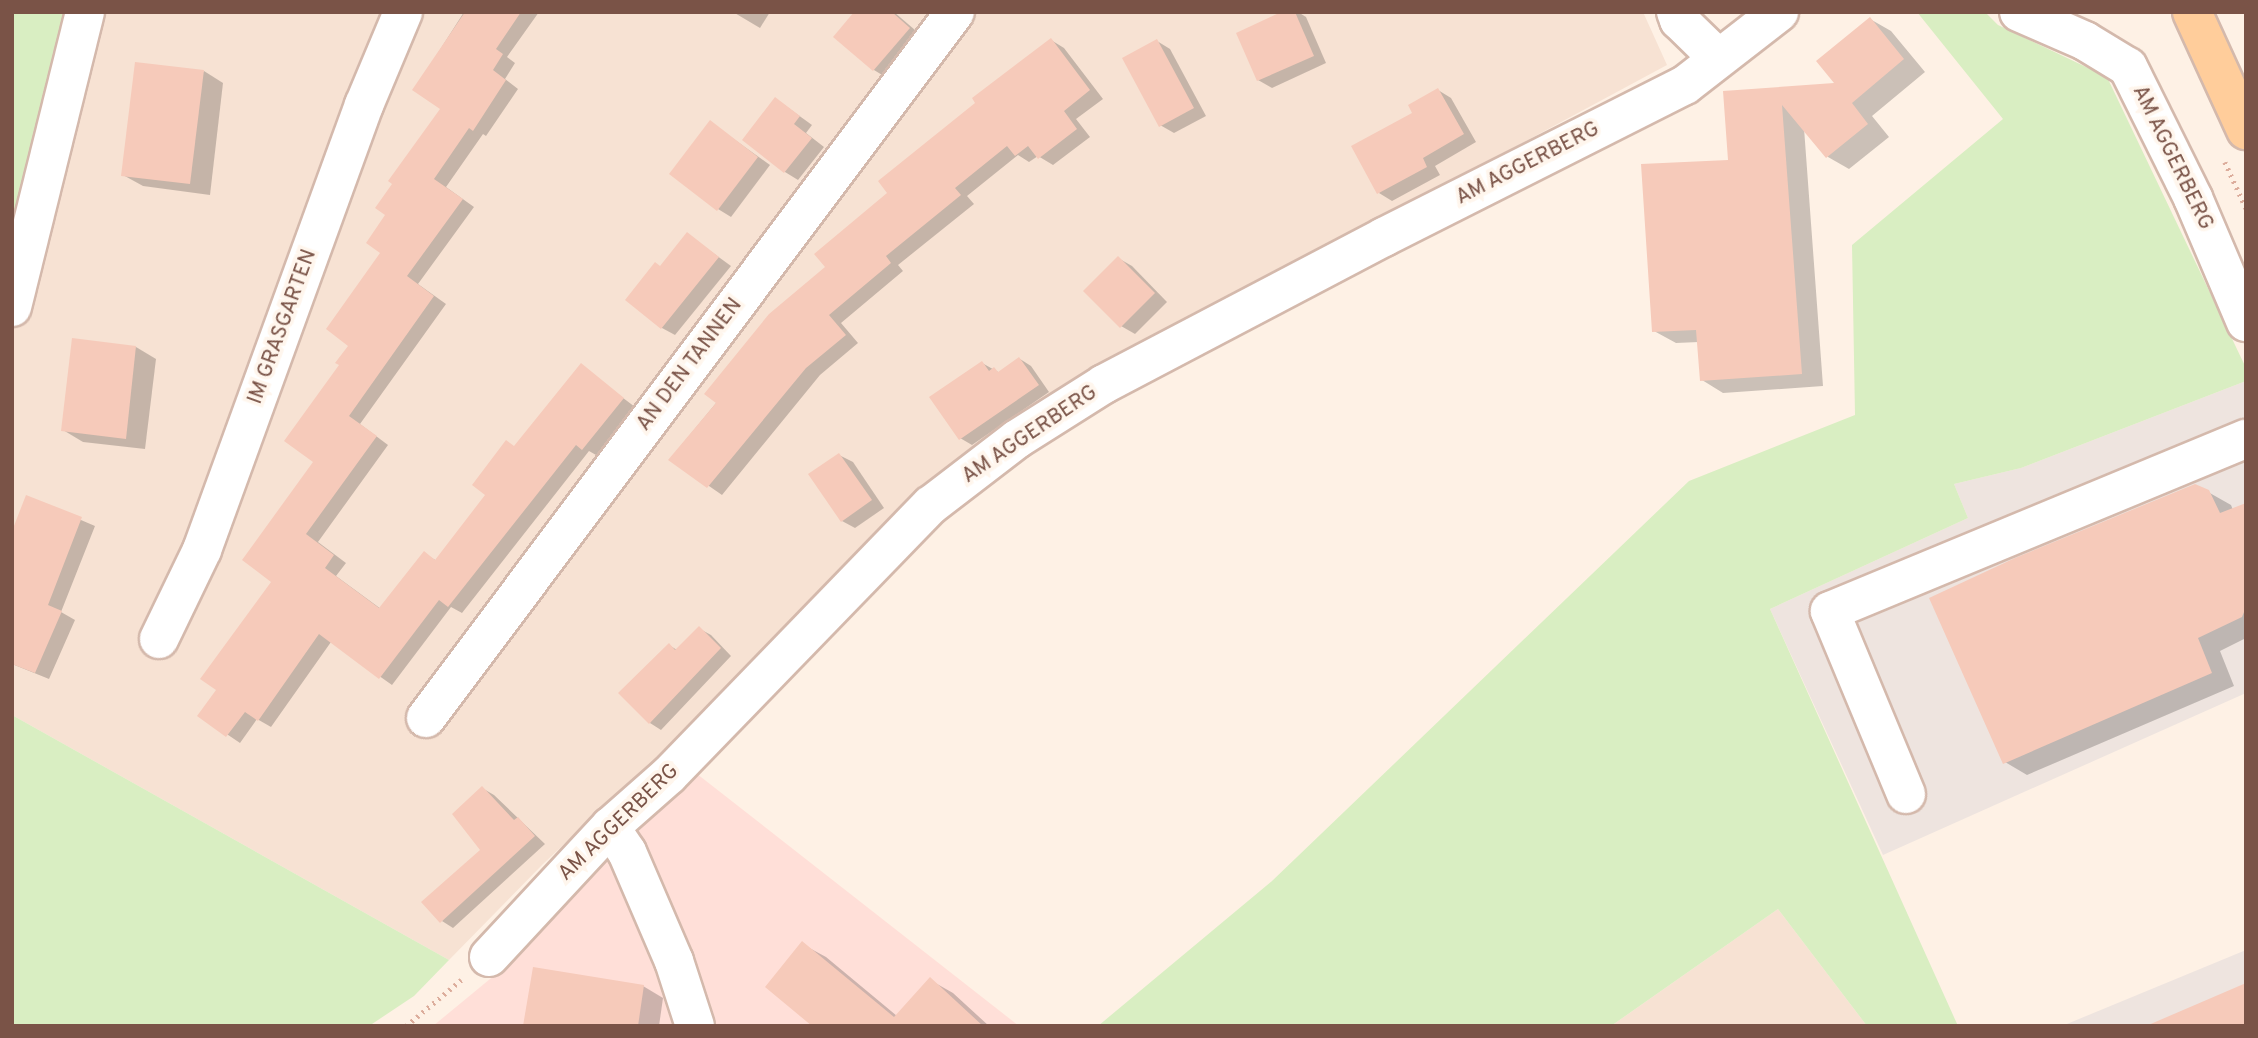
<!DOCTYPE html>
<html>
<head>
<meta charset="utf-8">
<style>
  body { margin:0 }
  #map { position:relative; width:2258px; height:1038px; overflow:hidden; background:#fef1e5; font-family:Overpass,sans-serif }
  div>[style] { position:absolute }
  .residential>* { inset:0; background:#f7e2d3 }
  .commercial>* { inset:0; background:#ffdfd8 }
  .industrial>* { inset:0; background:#eee4df }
  .green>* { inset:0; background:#d9eec2 }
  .shadow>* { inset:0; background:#0003 }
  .building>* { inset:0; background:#f6caba }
  .path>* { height:4.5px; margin-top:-2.25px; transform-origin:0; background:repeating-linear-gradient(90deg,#dcad9c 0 2px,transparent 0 7px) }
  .roads { filter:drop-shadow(2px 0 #d4b9ac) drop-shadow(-2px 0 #d4b9ac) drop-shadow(0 2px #d4b9ac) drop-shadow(0 -2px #d4b9ac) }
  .minor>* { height:38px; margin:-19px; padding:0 19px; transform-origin:19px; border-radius:19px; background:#fff }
  .major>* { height:38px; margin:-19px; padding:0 19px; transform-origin:19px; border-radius:19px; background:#ffcd9b }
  span { translate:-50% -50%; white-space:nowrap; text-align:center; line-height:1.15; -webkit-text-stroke:7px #fff6ed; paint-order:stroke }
  .street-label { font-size:21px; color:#7a5347 }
  .frame { position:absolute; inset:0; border:14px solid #7a5347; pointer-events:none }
</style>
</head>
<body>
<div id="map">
  <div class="residential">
    <i style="clip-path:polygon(66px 12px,1643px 12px,1667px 65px,1086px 378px,954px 462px,914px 496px,664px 751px,543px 864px,449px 960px,12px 715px,12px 221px)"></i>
    <i style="clip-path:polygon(1778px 909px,1867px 1026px,1611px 1026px)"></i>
  </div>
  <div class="commercial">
    <i style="clip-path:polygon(692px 770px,1019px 1026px,433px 1026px,518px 956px)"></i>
  </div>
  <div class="industrial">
    <i style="clip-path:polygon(2246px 381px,2246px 693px,1883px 855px,1770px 609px,1968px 518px,1954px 484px,2021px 468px)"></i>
    <i style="clip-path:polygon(2246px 950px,2246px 1026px,2062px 1026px)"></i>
  </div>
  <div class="green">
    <i style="clip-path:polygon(12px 12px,66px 12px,12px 221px)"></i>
    <i style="clip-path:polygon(1917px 12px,1985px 12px,1998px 25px,2107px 77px,2246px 368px,2246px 381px,2021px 468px,1954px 484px,1968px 518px,1770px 609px,1958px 1026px,1867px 1026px,1778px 909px,1611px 1026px,1098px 1026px,1272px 881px,1689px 481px,1855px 415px,1852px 245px,2003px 119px)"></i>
    <i style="clip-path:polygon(12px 715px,449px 960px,414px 996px,369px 1026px,12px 1026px)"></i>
  </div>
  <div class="shadow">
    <i style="clip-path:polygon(464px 12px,539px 12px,507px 57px,515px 63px,505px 79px,518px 89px,486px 136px,483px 134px,446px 187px,474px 207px,418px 284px,446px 304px,360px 424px,388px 445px,318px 542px,346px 563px,336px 576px,381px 609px,425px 554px,437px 561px,488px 495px,515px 447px,581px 366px,635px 407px,596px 455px,589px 451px,462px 613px,451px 607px,392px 685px,331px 642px,271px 727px,257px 719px,240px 743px,200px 716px,218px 690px,274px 581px,316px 462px,341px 365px,351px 346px,383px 252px,443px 108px,415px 89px)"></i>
    <i style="clip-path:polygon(733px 12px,770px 12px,760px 28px)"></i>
    <i style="clip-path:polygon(856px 12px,894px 12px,922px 36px,887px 78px,874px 70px)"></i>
    <i style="clip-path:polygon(1285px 12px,1298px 12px,1306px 17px,1326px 63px,1272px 88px,1258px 80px)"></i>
    <i style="clip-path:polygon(1870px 19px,1891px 31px,1925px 72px,1872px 116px,1889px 137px,1849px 169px,1828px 157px,1804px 128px,1823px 386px,1723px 393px,1702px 380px,1699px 342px,1676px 343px,1654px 331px,1730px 162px,1725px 93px,1838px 85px)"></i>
    <i style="clip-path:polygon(1051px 40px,1064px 48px,1103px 99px,1076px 119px,1090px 137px,1053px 165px,1038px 156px,1029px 162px,1018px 155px,967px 196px,974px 204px,898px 265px,903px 271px,841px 323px,858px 343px,820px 375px,722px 495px,670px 459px,889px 193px,977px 103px)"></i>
    <i style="clip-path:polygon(1157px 41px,1170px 49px,1206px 116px,1174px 133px,1160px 125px)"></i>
    <i style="clip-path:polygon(204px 71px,223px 83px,210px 195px,143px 186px,123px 175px)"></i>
    <i style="clip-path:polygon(1438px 90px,1451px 98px,1476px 142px,1435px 166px,1440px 175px,1392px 201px,1379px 193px)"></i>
    <i style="clip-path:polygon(776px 99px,812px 125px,806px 133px,824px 147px,798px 180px,785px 172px)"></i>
    <i style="clip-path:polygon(710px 122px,770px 165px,731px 217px,718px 209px)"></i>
    <i style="clip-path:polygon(687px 234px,731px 266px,675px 335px,662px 328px,661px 267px)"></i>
    <i style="clip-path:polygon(1118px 258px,1132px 266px,1167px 302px,1135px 334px,1121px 326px)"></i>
    <i style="clip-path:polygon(74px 340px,136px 347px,156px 359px,145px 449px,83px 442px,63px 430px)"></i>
    <i style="clip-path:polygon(1020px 359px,1031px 366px,1049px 392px,972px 445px,960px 438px,982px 363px,1000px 373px)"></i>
    <i style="clip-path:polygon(839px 455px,853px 462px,884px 508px,855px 528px,842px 521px)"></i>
    <i style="clip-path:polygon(2208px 492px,2231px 505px,2233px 510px,2246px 506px,2246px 638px,2220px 651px,2234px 686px,2027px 775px,2005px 762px)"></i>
    <i style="clip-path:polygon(27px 497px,95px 526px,61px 612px,75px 620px,49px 679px,12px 664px)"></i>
    <i style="clip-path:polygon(700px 629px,711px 635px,731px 656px,661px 730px,650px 723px,669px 645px,677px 650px)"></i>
    <i style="clip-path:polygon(482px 788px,494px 795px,545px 844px,453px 928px,442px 921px,482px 851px)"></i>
    <i style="clip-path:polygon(802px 944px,826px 957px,897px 1016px,930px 980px,953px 993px,989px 1026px,815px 1026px)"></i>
    <i style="clip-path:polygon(643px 986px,663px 998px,659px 1026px,524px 1026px)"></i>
  </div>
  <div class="building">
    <i style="clip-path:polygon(465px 12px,521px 12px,496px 49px,503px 54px,493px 70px,506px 80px,473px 131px,469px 128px,434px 179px,463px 199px,407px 276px,434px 296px,349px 416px,377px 436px,306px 534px,334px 555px,325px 568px,379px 608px,424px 551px,435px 560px,485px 495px,472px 485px,506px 440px,514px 446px,581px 363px,624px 398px,582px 450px,576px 445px,448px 607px,439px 600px,379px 679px,319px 634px,258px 721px,245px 712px,226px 737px,197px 716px,216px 690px,200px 679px,271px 582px,242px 560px,313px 462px,284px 441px,339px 365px,335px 363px,348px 346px,326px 329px,380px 253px,366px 243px,385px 215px,375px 208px,392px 184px,388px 181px,440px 109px,412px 90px)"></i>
    <i style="clip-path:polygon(854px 12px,892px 12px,910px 28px,873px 71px,833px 37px)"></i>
    <i style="clip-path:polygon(1281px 12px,1295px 12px,1314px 56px,1257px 81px,1236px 33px)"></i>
    <i style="clip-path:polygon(1870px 17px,1904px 59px,1852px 103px,1868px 124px,1826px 158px,1782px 105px,1802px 374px,1700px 381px,1696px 330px,1652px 332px,1641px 164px,1728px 160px,1723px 91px,1834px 83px,1816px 61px)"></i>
    <i style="clip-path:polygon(1051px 38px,1090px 90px,1064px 111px,1077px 129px,1038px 159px,1028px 146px,1015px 156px,1007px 146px,955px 188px,961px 195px,886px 256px,891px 263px,829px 315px,846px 335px,806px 368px,707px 488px,668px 460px,716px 403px,704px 394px,769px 314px,825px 267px,814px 254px,887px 193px,878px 181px,975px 103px,972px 98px)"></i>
    <i style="clip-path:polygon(1157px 39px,1194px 108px,1159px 127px,1122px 58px)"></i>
    <i style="clip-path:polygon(135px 62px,204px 70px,190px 184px,121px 176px)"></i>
    <i style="clip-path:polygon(1438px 88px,1464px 134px,1423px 158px,1427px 167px,1377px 194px,1351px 146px,1412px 113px,1408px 105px)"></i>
    <i style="clip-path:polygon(775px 97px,800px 116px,794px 124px,812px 138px,784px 173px,742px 140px)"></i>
    <i style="clip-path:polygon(710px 120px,758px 157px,717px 211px,669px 174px)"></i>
    <i style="clip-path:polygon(687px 232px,719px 257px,661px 329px,625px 300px,655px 262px,660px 266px)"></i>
    <i style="clip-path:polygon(1118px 256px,1155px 293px,1120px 328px,1083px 291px)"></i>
    <i style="clip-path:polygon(72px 338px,136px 346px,126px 439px,61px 431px)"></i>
    <i style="clip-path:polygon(1019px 357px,1039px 385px,959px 440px,929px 397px,982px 361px,989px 371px,994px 367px,998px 372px)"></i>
    <i style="clip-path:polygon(839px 453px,872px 500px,841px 522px,808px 474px)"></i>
    <i style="clip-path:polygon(2195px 484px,2209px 490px,2220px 513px,2246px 503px,2246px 607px,2242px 617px,2198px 638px,2212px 673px,2003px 764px,1929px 598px,2015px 558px)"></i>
    <i style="clip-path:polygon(26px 495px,82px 517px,48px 605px,62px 611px,35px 673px,12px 664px,12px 531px)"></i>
    <i style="clip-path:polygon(699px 626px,721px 648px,649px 724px,618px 693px,669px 643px,675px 650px)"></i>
    <i style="clip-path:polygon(482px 786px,514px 820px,518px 817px,535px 836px,440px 923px,421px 902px,480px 850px,452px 814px)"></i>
    <i style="clip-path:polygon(802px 941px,894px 1017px,930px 977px,983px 1026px,812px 1026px,765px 987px)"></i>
    <i style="clip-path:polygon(533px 967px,644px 985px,638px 1026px,523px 1026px)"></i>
    <i style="clip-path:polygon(2246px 983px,2246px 1026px,2146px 1026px)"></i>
  </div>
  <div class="path">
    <i style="left:2225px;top:162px;width:51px;rotate:65.5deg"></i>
    <i style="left:406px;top:1026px;width:72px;rotate:-39.9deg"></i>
  </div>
  <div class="roads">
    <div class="minor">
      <i style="left:1676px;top:12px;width:9px;rotate:69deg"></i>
      <i style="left:1679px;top:20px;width:54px;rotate:44.3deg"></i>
      <i style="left:2019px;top:12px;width:72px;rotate:23.7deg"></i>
      <i style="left:2085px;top:41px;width:50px;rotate:31.2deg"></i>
      <i style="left:2128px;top:67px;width:146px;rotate:63.6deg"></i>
      <i style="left:2193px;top:198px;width:135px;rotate:66.9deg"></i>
      <i style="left:12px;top:307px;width:304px;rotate:-76.1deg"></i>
      <i style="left:159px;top:639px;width:99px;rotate:-64.2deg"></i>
      <i style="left:202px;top:550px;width:474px;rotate:-70deg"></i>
      <i style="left:364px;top:105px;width:101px;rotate:-67.2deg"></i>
      <i style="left:426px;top:718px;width:882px;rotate:-53.16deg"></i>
      <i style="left:1906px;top:794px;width:198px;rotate:-112.6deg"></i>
      <i style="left:1830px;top:611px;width:450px;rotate:-22.5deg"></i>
      <i style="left:610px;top:827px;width:30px;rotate:56deg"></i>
      <i style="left:627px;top:852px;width:119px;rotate:66.7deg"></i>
      <i style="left:674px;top:961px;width:68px;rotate:72.1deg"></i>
      <i style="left:489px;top:957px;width:178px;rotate:-47.1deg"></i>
      <i style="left:610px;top:827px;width:79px;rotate:-41.4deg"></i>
      <i style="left:669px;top:775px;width:376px;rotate:-45.9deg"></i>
      <i style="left:931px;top:505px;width:108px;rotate:-37.5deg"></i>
      <i style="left:1017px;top:439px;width:103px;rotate:-32.3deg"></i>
      <i style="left:1104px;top:384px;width:316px;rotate:-27.7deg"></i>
      <i style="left:1384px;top:237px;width:337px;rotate:-26.8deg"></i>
      <i style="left:1685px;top:85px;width:119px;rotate:-37.8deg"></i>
    </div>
    <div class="major">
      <i style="left:2192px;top:12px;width:130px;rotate:65.4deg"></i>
    </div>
  </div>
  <div class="street-label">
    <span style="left:2172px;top:158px;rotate:64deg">AM AGGERBERG</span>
    <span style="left:1528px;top:164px;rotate:-27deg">AM AGGERBERG</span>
    <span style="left:283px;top:327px;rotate:-70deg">IM GRASGARTEN</span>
    <span style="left:690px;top:365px;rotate:-53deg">AN DEN TANNEN</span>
    <span style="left:1030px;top:435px;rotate:-34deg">AM AGGERBERG</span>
    <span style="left:619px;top:823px;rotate:-44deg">AM AGGERBERG</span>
  </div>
  <div class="frame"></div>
</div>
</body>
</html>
